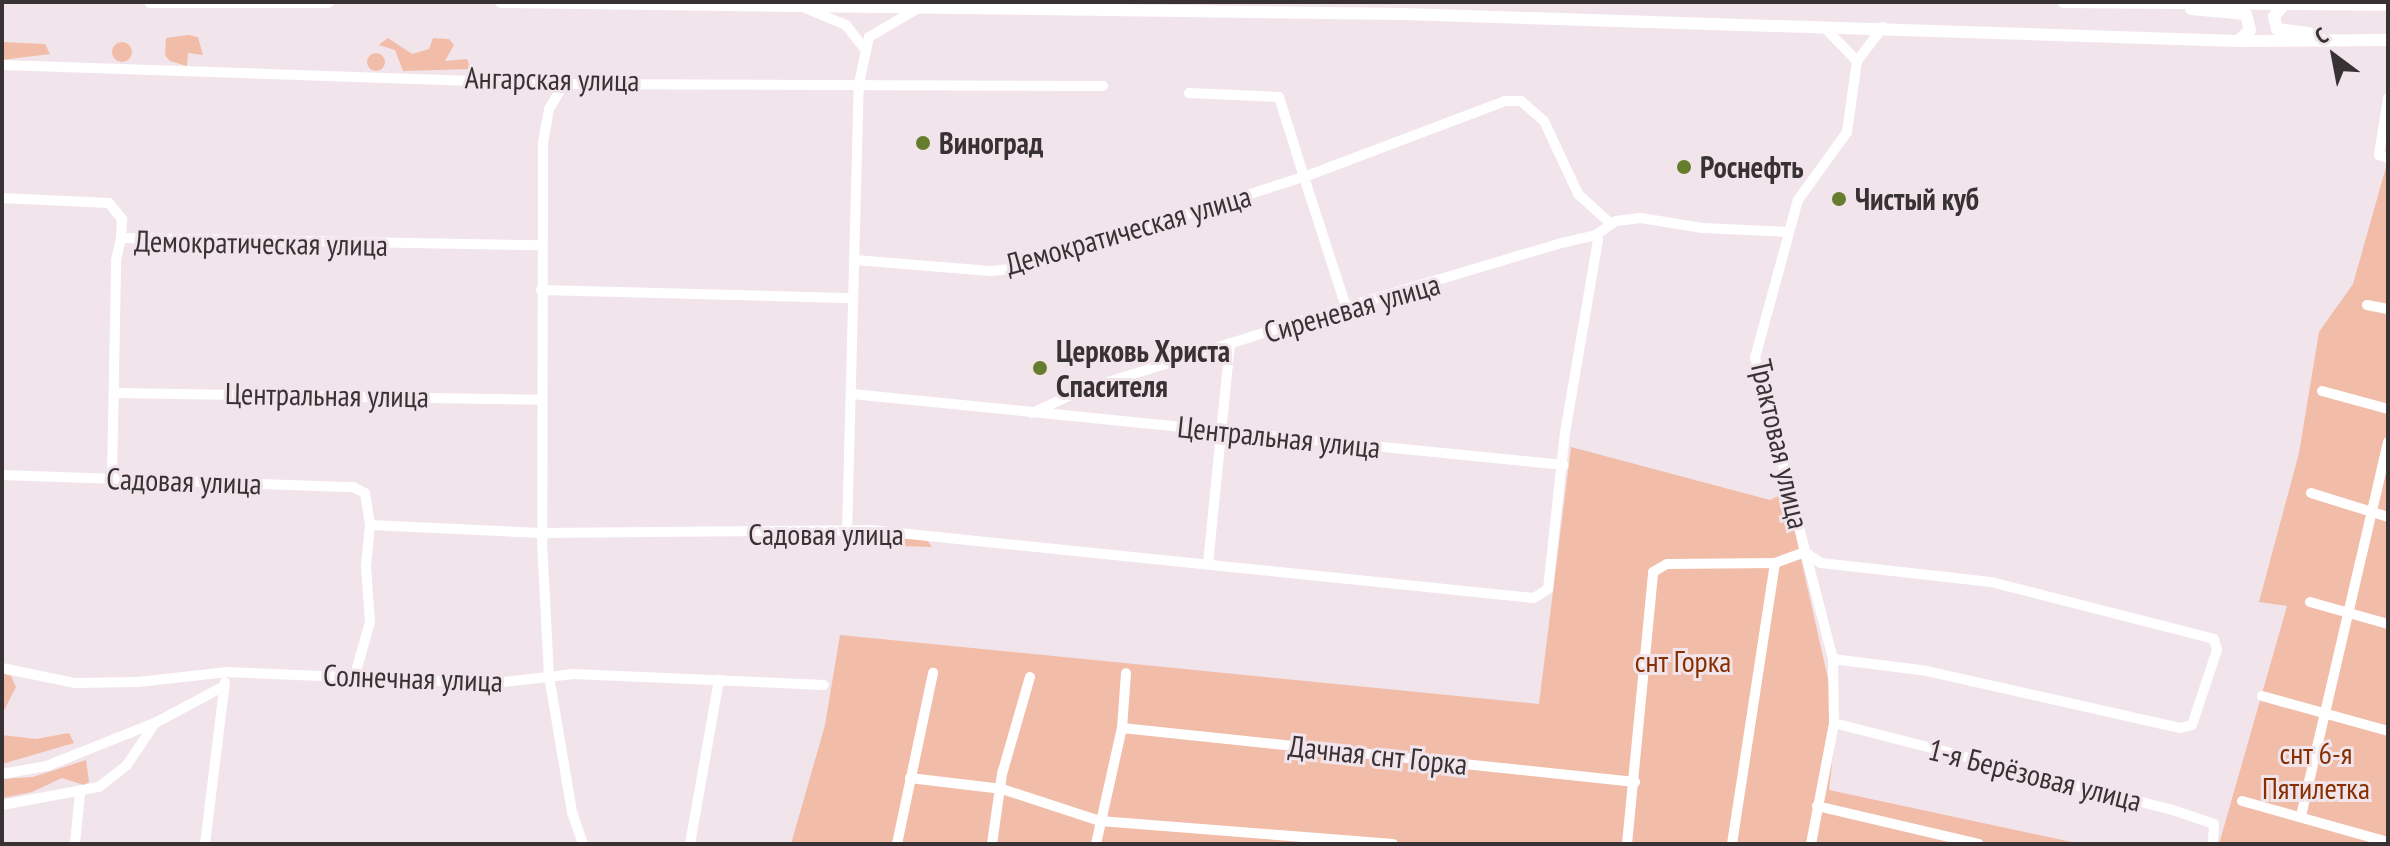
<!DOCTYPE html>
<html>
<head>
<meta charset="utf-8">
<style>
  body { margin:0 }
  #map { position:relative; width:2390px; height:846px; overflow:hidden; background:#f2e4eb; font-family:"PT Sans Narrow",sans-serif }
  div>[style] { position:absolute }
  .green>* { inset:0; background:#f1bca8 }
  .round { border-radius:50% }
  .minor>* { height:10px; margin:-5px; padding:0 5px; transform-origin:5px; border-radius:5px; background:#fff }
  .major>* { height:12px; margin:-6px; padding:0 6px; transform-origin:6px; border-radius:6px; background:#fff }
  .dots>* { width:22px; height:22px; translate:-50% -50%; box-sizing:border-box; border:4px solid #f2e4eb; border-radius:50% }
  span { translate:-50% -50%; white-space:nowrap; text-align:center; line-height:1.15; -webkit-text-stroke:6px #f2e4eb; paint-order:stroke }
  .street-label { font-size:30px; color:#383235 }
  .poi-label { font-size:30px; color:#383235; font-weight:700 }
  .left { translate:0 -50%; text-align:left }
  .park-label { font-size:30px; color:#882f01 }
  .frame { position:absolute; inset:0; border:4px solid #383235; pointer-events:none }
  .north { position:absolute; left:2294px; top:16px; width:80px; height:80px; -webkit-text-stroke:6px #f2e4eb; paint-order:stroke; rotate:328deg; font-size:22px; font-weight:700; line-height:32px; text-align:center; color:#383235 }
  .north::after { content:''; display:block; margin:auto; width:28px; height:36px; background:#383235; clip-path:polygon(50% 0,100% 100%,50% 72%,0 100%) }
</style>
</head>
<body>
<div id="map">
  <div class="green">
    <i style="clip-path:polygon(188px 35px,198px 37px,203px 55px,188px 53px,187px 66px,170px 61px,165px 55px,166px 38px)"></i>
    <i style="clip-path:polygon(388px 38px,412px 54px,429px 49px,433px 38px,449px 39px,454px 45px,445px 61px,467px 59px,471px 69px,403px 71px,395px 50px,379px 45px)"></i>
    <i class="round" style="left:112px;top:42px;width:20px;height:20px"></i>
    <i style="clip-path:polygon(2px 42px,45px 44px,50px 54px,2px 60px)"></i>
    <i class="round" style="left:367px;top:53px;width:18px;height:18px"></i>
    <i style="clip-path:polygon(2388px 160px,2388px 844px,2219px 844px,2287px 606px,2259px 602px,2299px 453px,2319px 332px,2353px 284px)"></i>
    <i style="clip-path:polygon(1571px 447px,1770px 500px,1786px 492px,1837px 719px,1829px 790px,2081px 844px,791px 844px,825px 725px,840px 635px,1539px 704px)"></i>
    <i style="clip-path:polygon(860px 536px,886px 537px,891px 546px,854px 545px)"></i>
    <i style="clip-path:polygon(902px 538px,927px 540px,932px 547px,900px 546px)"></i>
    <i style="clip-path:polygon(2px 673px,11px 676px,16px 687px,2px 714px)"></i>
    <i style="clip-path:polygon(69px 733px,74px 743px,2px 764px,2px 735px,36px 739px)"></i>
    <i style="clip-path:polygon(86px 760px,89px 782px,84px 785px,62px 778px,32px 792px,2px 798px,2px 779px,33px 777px)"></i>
  </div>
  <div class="minor">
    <i style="left:805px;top:8px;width:44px;rotate:22.5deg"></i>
    <i style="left:846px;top:25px;width:29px;rotate:52deg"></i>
    <i style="left:1825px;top:28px;width:46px;rotate:45.9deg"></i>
    <i style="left:1857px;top:61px;width:43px;rotate:-52.6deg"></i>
    <i style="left:2px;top:65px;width:562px;rotate:1.94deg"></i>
    <i style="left:564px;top:84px;width:539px;rotate:0.21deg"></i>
    <i style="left:564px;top:84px;width:29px;rotate:121deg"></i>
    <i style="left:549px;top:109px;width:35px;rotate:100deg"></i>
    <i style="left:543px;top:143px;width:399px;rotate:90.1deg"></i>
    <i style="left:542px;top:542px;width:134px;rotate:87deg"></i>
    <i style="left:549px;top:676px;width:138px;rotate:80.4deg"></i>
    <i style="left:572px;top:812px;width:34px;rotate:71deg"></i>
    <i style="left:1189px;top:93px;width:90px;rotate:2.5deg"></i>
    <i style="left:1279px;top:97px;width:84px;rotate:72.6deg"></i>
    <i style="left:1304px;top:177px;width:215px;rotate:-20.7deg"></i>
    <i style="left:1505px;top:101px;width:16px"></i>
    <i style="left:1521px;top:101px;width:30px;rotate:41deg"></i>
    <i style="left:1544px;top:121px;width:81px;rotate:65deg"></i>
    <i style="left:1578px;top:194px;width:43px;rotate:42.2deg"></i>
    <i style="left:2388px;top:98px;width:58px;rotate:99deg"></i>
    <i style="left:2379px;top:155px;width:9px;rotate:18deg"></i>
    <i style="left:2px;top:198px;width:107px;rotate:2.7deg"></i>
    <i style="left:109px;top:203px;width:21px;rotate:51deg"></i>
    <i style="left:122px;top:219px;width:19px;rotate:93deg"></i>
    <i style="left:1596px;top:235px;width:24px;rotate:-35deg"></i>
    <i style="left:1616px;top:221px;width:25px;rotate:-7deg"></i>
    <i style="left:1641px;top:218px;width:62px;rotate:9.3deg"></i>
    <i style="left:1702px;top:228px;width:87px;rotate:2.6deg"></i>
    <i style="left:855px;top:260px;width:136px;rotate:4.6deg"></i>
    <i style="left:991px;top:271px;width:27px;rotate:-6deg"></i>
    <i style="left:1018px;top:268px;width:300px;rotate:-17.7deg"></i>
    <i style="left:1304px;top:177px;width:137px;rotate:72.1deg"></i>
    <i style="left:541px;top:290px;width:312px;rotate:1.5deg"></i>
    <i style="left:2367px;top:305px;width:21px;rotate:11deg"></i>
    <i style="left:2322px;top:391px;width:68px;rotate:15.3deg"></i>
    <i style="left:114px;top:393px;width:426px;rotate:0.9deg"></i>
    <i style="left:852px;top:394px;width:715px;rotate:5.7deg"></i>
    <i style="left:2px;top:475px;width:351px;rotate:2deg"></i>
    <i style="left:353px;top:487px;width:13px;rotate:27deg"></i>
    <i style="left:365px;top:493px;width:32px;rotate:81deg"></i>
    <i style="left:370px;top:525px;width:171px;rotate:2.7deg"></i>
    <i style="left:541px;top:533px;width:329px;rotate:-0.5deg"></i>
    <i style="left:870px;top:530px;width:667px;rotate:5.85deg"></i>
    <i style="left:1534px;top:598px;width:17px;rotate:-33deg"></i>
    <i style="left:1548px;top:589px;width:157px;rotate:-83.8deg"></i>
    <i style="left:1565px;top:433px;width:196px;rotate:-80.3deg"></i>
    <i style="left:1598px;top:240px;width:5px;rotate:-112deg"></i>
    <i style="left:1596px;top:235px;width:39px;rotate:167deg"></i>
    <i style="left:1558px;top:244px;width:221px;rotate:163.4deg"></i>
    <i style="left:1346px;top:307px;width:277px;rotate:162.5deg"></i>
    <i style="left:1082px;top:390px;width:55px;rotate:155.3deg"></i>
    <i style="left:112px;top:477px;width:217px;rotate:-88.9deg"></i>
    <i style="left:116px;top:260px;width:23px;rotate:-77deg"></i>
    <i style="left:121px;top:238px;width:421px;rotate:1deg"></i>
    <i style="left:2311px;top:493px;width:81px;rotate:17.3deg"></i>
    <i style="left:847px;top:533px;width:450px;rotate:-88.5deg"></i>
    <i style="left:859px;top:83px;width:47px;rotate:-77.7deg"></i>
    <i style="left:869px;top:37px;width:56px;rotate:-30.3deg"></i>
    <i style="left:1805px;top:552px;width:19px;rotate:35deg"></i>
    <i style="left:1821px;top:563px;width:171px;rotate:6.4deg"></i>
    <i style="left:1991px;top:582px;width:230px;rotate:14.3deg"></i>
    <i style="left:2214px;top:639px;width:11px;rotate:75deg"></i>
    <i style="left:2217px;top:650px;width:79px;rotate:108.4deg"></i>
    <i style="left:2192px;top:725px;width:12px;rotate:166deg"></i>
    <i style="left:2180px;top:728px;width:258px;rotate:-167.3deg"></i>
    <i style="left:1928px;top:671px;width:96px;rotate:-172.8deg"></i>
    <i style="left:1208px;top:564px;width:222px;rotate:-84.3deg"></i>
    <i style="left:2310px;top:602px;width:81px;rotate:15.8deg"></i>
    <i style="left:2px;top:668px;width:75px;rotate:11.6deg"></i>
    <i style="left:75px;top:683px;width:63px;rotate:-0.9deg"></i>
    <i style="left:138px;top:682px;width:90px;rotate:-6.4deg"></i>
    <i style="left:227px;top:672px;width:268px;rotate:2.4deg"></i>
    <i style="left:495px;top:683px;width:79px;rotate:-6.6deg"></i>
    <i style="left:573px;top:674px;width:251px;rotate:2.5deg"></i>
    <i style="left:355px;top:675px;width:55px;rotate:-74.2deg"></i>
    <i style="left:370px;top:622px;width:56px;rotate:-94.1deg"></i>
    <i style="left:366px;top:566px;width:41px;rotate:-84.4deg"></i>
    <i style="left:2262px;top:696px;width:131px;rotate:15.5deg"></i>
    <i style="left:1834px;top:723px;width:347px;rotate:14.4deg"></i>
    <i style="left:2170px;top:809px;width:46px;rotate:18.8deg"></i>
    <i style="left:2214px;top:824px;width:20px;rotate:93deg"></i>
    <i style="left:1122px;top:728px;width:516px;rotate:6.01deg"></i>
    <i style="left:2px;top:774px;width:46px;rotate:-10.1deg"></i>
    <i style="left:47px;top:766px;width:118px;rotate:-21.8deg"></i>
    <i style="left:157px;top:722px;width:76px;rotate:-28.2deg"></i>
    <i style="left:910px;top:778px;width:93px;rotate:6.8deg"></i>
    <i style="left:1002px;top:789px;width:103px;rotate:18.1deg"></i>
    <i style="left:1100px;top:821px;width:294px;rotate:4.5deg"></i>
    <i style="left:2242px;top:801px;width:152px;rotate:15.7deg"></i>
    <i style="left:2px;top:805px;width:99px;rotate:-10.5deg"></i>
    <i style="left:99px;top:787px;width:36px;rotate:-38deg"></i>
    <i style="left:127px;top:765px;width:50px;rotate:-56.3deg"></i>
    <i style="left:1817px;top:806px;width:166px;rotate:13.2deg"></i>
    <i style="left:2301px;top:816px;width:384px;rotate:-76.9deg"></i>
    <i style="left:75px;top:844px;width:51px;rotate:-84.4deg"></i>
    <i style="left:205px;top:844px;width:163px;rotate:-83deg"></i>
    <i style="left:690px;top:844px;width:167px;rotate:-80deg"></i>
    <i style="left:897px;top:844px;width:175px;rotate:-78.1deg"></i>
    <i style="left:992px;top:844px;width:71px;rotate:-81.9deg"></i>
    <i style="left:1002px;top:774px;width:101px;rotate:-73.9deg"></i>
    <i style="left:1096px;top:844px;width:119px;rotate:-77.4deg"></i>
    <i style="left:1122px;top:728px;width:55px;rotate:-85.8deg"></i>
    <i style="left:1627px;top:844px;width:273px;rotate:-84.5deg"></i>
    <i style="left:1653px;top:572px;width:16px;rotate:-30deg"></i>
    <i style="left:1667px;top:564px;width:108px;rotate:-0.5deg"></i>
    <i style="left:1775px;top:563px;width:32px;rotate:-20deg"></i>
    <i style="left:1732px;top:844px;width:284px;rotate:-81.3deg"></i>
    <i style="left:1811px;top:844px;width:123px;rotate:-79.2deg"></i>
    <i style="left:1834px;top:723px;width:64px;rotate:-90.9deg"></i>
    <i style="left:1833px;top:659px;width:311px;rotate:-104.5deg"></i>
    <i style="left:1755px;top:358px;width:164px;rotate:-74.8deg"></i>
    <i style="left:1798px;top:200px;width:84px;rotate:-54.2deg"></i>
    <i style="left:1847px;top:132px;width:72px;rotate:-82deg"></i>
  </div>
  <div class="major">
    <i style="left:150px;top:2px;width:178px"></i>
    <i style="left:501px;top:2px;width:903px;rotate:0.76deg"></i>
    <i style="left:1404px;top:14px;width:834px;rotate:1.85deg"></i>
    <i style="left:2238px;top:41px;width:150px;rotate:-0.4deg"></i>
    <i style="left:2063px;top:2px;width:325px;rotate:0.5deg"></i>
    <i style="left:2284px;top:4px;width:16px;rotate:128deg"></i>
    <i style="left:2274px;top:17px;width:12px;rotate:76deg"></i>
    <i style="left:2277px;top:29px;width:32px;rotate:7deg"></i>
    <i style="left:2191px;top:9px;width:55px;rotate:5.2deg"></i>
    <i style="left:2246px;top:14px;width:16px;rotate:76deg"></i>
    <i style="left:2250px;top:30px;width:16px;rotate:137deg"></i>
  </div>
  <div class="dots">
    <i style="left:923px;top:143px;background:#677d2e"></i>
    <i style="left:1684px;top:167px;background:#677d2e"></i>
    <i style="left:1839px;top:199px;background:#677d2e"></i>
    <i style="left:1040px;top:368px;background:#677d2e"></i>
  </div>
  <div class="street-label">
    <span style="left:552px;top:79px;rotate:1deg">Ангарская улица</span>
    <span style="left:1128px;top:230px;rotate:-16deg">Демократическая улица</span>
    <span style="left:261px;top:243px;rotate:1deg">Демократическая улица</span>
    <span style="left:1352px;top:308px;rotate:-16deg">Сиреневая улица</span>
    <span style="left:327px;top:395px;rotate:1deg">Центральная улица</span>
    <span style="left:1279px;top:437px;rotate:6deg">Центральная улица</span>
    <span style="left:1780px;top:444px;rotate:77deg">Трактовая улица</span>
    <span style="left:184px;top:481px;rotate:2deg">Садовая улица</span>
    <span style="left:826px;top:534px">Садовая улица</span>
    <span style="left:413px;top:678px;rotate:2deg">Солнечная улица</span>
    <span style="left:1378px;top:755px;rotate:6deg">Дачная снт Горка</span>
    <span style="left:2035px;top:775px;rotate:14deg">1-я Берёзовая улица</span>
  </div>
  <div class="poi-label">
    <span class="left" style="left:939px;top:143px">Виноград</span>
    <span class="left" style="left:1700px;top:167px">Роснефть</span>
    <span class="left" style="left:1855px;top:199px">Чистый куб</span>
    <span class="left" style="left:1056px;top:368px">Церковь Христа<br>Спасителя</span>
  </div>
  <div class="park-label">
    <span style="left:1683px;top:661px">снт Горка</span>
    <span style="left:2316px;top:770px">снт 6-я<br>Пятилетка</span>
  </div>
  <div class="frame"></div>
  <div class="north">С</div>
</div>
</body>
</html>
